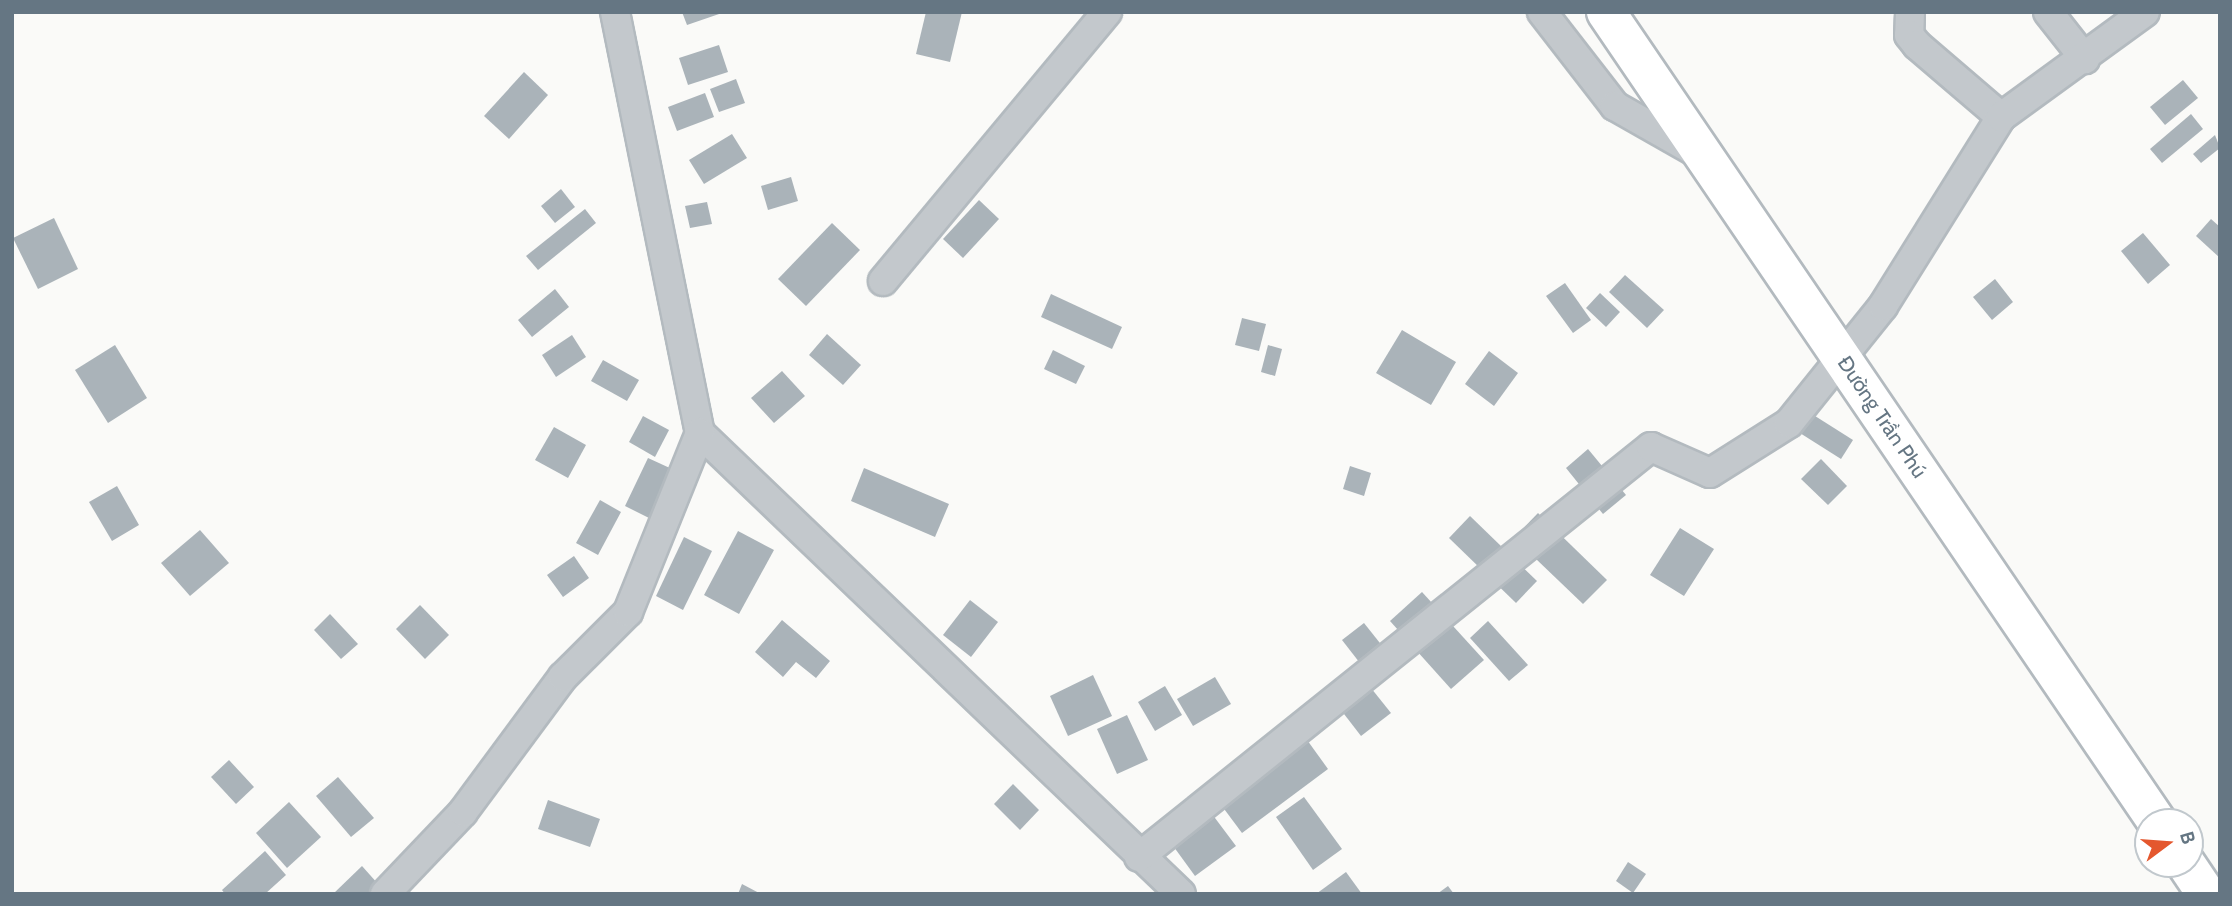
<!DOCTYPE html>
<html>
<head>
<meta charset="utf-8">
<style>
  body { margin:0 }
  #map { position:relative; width:2232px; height:906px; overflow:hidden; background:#fafaf8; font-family:Cabin,sans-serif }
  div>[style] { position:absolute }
  .building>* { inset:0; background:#aab3b9 }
  .roads { filter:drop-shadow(2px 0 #b3babf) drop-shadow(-2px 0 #b3babf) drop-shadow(0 2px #b3babf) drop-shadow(0 -2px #b3babf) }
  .street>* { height:28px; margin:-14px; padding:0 14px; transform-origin:14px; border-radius:14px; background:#c3c8cc }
  .secondary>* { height:38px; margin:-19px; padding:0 19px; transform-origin:19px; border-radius:19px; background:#fff }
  span { translate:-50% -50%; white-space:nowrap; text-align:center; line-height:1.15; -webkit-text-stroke:7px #fff; paint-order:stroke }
  .street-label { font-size:21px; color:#657683 }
  .frame { position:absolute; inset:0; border:14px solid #657683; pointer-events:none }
  .north { position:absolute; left:2134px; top:808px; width:70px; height:70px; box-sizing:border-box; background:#fff; border:2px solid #c1c8cd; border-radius:50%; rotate:74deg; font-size:19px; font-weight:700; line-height:28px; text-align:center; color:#657683 }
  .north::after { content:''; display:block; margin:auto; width:24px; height:32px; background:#e4572e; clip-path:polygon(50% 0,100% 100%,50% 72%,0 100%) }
</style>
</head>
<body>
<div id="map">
  <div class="building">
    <i style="clip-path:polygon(682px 12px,722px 12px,722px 13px,687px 25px)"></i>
    <i style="clip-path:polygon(926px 12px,962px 12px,950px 62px,916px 54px)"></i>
    <i style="clip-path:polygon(719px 45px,728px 72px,688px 85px,679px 58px)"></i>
    <i style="clip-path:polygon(524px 72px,548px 95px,509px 139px,484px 116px)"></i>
    <i style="clip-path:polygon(736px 79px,745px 103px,719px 112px,710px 89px)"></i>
    <i style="clip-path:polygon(2183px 80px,2198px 98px,2165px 125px,2150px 107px)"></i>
    <i style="clip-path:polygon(705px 93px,714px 117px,677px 131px,668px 107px)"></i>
    <i style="clip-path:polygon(2191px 114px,2203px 129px,2162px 163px,2150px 149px)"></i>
    <i style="clip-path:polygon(732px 134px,747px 158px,704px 184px,689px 160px)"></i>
    <i style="clip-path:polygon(2215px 135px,2220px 148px,2201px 163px,2193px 154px)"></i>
    <i style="clip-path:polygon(791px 177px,798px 201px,768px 210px,761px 186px)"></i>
    <i style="clip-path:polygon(561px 189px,575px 207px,555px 223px,541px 206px)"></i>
    <i style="clip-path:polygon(979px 200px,999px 219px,963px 258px,943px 239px)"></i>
    <i style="clip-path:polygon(707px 202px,712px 224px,690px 228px,685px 206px)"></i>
    <i style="clip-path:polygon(585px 209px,596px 223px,538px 270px,526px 256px)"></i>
    <i style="clip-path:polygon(54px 218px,78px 269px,38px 289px,13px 238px)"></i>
    <i style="clip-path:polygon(2211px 219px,2220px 227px,2220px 258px,2196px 236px)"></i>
    <i style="clip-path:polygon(832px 223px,860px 250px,806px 306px,778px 279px)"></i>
    <i style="clip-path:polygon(2143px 233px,2170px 265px,2148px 284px,2121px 251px)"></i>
    <i style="clip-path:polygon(1625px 275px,1664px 310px,1647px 328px,1609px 292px)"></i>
    <i style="clip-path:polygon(1995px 279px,2013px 302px,1992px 320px,1973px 297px)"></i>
    <i style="clip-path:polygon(1565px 283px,1591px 320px,1573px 333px,1546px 296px)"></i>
    <i style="clip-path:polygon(555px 289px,569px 307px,532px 337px,518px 320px)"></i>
    <i style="clip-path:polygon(1600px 293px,1620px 312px,1606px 327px,1586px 308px)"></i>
    <i style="clip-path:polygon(1051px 294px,1122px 327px,1112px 349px,1041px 317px)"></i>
    <i style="clip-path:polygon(1242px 318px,1266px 324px,1259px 351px,1235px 345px)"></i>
    <i style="clip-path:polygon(1402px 330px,1456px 362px,1431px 405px,1376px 373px)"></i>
    <i style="clip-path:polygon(827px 334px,861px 365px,843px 385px,809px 355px)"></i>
    <i style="clip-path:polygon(572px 335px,586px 357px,556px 377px,542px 355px)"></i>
    <i style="clip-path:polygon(115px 345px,147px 398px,108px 423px,75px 370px)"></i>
    <i style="clip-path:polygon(1268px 345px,1282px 349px,1275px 376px,1261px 372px)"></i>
    <i style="clip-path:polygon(1053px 350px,1085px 366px,1076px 384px,1044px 369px)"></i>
    <i style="clip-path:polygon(1489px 351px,1518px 373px,1494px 406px,1465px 384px)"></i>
    <i style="clip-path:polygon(603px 360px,639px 380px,627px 401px,591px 381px)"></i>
    <i style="clip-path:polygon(782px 371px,805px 396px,774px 423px,751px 398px)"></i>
    <i style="clip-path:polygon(1804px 409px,1853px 440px,1841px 459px,1792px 428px)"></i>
    <i style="clip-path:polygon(643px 416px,669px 430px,655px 457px,629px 442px)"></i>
    <i style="clip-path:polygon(554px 427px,586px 445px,568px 478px,535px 460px)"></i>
    <i style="clip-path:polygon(1588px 449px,1626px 495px,1603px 514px,1566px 468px)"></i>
    <i style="clip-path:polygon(648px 458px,672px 469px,649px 518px,625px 506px)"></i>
    <i style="clip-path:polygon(1821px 459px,1847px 486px,1828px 505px,1801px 479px)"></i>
    <i style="clip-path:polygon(1350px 466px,1371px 473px,1364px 496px,1343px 489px)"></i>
    <i style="clip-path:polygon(864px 468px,949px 504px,935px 537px,851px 501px)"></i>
    <i style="clip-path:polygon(117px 486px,139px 525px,112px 541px,89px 502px)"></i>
    <i style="clip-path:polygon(600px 500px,621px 512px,598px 555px,576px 543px)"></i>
    <i style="clip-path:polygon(1538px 513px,1607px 580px,1583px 604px,1514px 538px)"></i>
    <i style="clip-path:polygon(1470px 516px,1537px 581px,1516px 603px,1449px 538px)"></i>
    <i style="clip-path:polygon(1680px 528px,1714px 549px,1684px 596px,1650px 575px)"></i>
    <i style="clip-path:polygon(200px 530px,229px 563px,190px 596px,161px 563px)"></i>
    <i style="clip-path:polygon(738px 531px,774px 550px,739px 614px,704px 595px)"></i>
    <i style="clip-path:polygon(684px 537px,712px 551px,683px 610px,656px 596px)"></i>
    <i style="clip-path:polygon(574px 556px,589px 578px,563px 597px,547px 575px)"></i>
    <i style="clip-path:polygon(1422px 592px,1484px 660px,1451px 689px,1390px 621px)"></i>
    <i style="clip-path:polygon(970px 600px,998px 622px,971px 657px,943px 635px)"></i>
    <i style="clip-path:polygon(420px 605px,449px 635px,425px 659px,396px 629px)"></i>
    <i style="clip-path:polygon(330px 614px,358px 644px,341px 659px,314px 630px)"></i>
    <i style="clip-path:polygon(782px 620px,830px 661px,816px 678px,796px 662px,783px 677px,755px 652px)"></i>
    <i style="clip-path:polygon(1488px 621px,1528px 665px,1509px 681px,1470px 638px)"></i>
    <i style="clip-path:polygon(1364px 623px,1399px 667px,1377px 685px,1342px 640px)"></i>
    <i style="clip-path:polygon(1093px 675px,1112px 716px,1068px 736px,1050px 696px)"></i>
    <i style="clip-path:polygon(1215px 677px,1231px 704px,1193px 726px,1177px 699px)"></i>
    <i style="clip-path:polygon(1363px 678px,1391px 713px,1361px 736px,1334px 701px)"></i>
    <i style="clip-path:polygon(1165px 686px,1182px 715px,1155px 731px,1138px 702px)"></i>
    <i style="clip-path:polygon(1127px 715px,1148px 760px,1117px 774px,1097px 729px)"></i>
    <i style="clip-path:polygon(1297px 726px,1328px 769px,1242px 833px,1210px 790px)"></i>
    <i style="clip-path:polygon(229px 760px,254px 787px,236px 804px,211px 777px)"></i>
    <i style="clip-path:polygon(338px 777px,374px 818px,351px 837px,316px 796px)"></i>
    <i style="clip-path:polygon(1013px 784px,1039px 810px,1020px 830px,994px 804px)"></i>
    <i style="clip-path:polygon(1304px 797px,1342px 849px,1313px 870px,1276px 817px)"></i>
    <i style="clip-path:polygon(548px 800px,600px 819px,590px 847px,538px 829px)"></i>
    <i style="clip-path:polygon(289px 802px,321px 837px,287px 868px,256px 833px)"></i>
    <i style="clip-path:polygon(1203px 802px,1236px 846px,1195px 876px,1163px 832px)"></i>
    <i style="clip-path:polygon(265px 851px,286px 875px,265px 894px,225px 894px,222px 890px)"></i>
    <i style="clip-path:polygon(1628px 862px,1646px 874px,1633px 893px,1616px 881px)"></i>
    <i style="clip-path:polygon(362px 866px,387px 894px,333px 894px)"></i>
    <i style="clip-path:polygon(1346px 872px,1362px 894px,1316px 894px)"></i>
    <i style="clip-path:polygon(742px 884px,761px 894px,738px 894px)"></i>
    <i style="clip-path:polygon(1448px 886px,1454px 894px,1437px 894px)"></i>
  </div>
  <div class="roads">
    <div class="street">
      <i style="left:615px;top:12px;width:429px;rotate:78.6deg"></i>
      <i style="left:700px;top:433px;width:666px;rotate:43.78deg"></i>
      <i style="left:1542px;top:12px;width:119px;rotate:52.2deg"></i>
      <i style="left:1615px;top:106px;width:101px;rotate:29.6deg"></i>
      <i style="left:1910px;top:12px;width:23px;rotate:92deg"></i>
      <i style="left:1909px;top:35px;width:13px;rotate:51deg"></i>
      <i style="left:1917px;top:45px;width:111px;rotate:40.6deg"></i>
      <i style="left:2048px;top:12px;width:60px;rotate:51.8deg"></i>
      <i style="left:883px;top:281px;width:350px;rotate:-50.2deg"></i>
      <i style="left:1139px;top:857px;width:656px;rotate:-38.69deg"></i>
      <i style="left:1651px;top:447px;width:64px;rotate:23.8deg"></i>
      <i style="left:1710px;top:473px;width:93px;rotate:-32.3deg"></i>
      <i style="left:1789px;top:423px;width:150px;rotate:-51.2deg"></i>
      <i style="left:1883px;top:306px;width:223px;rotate:-58deg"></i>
      <i style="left:2001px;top:117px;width:178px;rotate:-36.1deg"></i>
      <i style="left:385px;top:894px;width:113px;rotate:-46.4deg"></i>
      <i style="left:463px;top:812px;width:168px;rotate:-53.5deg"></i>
      <i style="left:563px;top:677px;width:92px;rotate:-45deg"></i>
      <i style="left:628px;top:612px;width:193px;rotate:-68.1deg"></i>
    </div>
    <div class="secondary">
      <i style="left:1606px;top:12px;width:980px;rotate:55.77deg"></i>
      <i style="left:2186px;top:864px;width:36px;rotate:56deg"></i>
    </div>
  </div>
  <div class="street-label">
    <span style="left:1882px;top:417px;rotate:56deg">Đường Trần Phú</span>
  </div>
  <div class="frame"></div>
  <div class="north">B</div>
</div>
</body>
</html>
